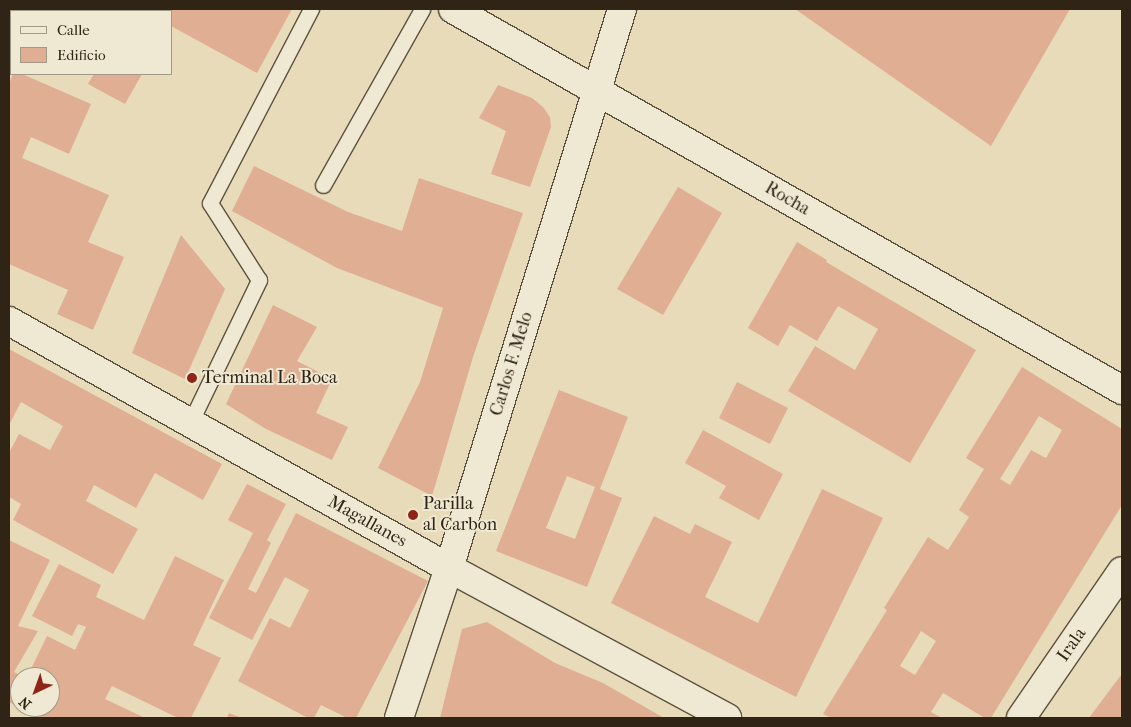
<!DOCTYPE html>
<html>
<head>
<meta charset="utf-8">
<style>
  body { margin:0 }
  #map { position:relative; width:1131px; height:727px; overflow:hidden; background:#e7dbba; font-family:"IM FELL French Canon",serif }
  div>[style] { position:absolute }
  .building>* { inset:0; background:#e0ae93 }
  .roads { filter:drop-shadow(1px 0 #5d523f) drop-shadow(-1px 0 #5d523f) drop-shadow(0 1px #5d523f) drop-shadow(0 -1px #5d523f) }
  .lane>* { height:15px; margin:-7.5px; padding:0 7.5px; transform-origin:7.5px; border-radius:7.5px; background:#efe8d2 }
  .street>* { height:28px; margin:-14px; padding:0 14px; transform-origin:14px; border-radius:14px; background:#efe8d2 }
  .dots>* { width:14px; height:14px; translate:-50% -50%; box-sizing:border-box; border:2px solid #efe8d2; border-radius:50% }
  span { translate:-50% -50%; white-space:nowrap; text-align:center; line-height:1.15; -webkit-text-stroke:4px #efe8d2; paint-order:stroke }
  .street-label { font-size:18px; color:#2f2416 }
  .poi-label { font-size:18px; color:#2f2416 }
  .left { translate:0 -50%; text-align:left }
  .frame { position:absolute; inset:0; border:10px solid #2f2416; pointer-events:none }
  .legend { position:absolute; left:10px; top:10px; width:162px; height:65px; box-sizing:border-box; background:#efe8d2; border:1px solid #a29a87; margin:0; padding:6px 9px; list-style:none; font-size:15px; color:#2f2416 }
  .legend li { display:flex; align-items:center; gap:10px; height:25px }
  .legend b { width:25px; border:1px solid #a29a87 }
  .north { position:absolute; left:10px; top:667px; width:50px; height:50px; box-sizing:border-box; background:#efe8d2; border:1px solid #a29a87; border-radius:50%; rotate:222deg; font-size:14px; font-weight:700; line-height:20px; text-align:center; color:#2f2416 }
  .north::after { content:''; display:block; margin:auto; width:18px; height:22px; background:#8f2418; clip-path:polygon(50% 0,100% 100%,50% 72%,0 100%) }
</style>
</head>
<body>
<div id="map">
  <div class="building">
    <i style="clip-path:polygon(129px 9px,292px 9px,257px 73px,171px 26px,171px 11px,128px 11px)"></i>
    <i style="clip-path:polygon(795px 9px,1070px 9px,991px 146px)"></i>
    <i style="clip-path:polygon(13px 74px,22px 74px,91px 104px,69px 154px,31px 137px,22px 158px,109px 195px,88px 242px,124px 257px,93px 330px,57px 314px,68px 290px,9px 264px,9px 84px)"></i>
    <i style="clip-path:polygon(94px 74px,142px 74px,125px 104px,88px 84px)"></i>
    <i style="clip-path:polygon(498px 85px,532px 98px,543px 107px,550px 117px,551px 127px,530px 187px,491px 174px,506px 131px,479px 118px)"></i>
    <i style="clip-path:polygon(254px 166px,348px 212px,402px 231px,419px 178px,523px 213px,473px 357px,432px 496px,378px 468px,420px 382px,443px 308px,337px 268px,232px 211px)"></i>
    <i style="clip-path:polygon(678px 187px,722px 213px,663px 315px,617px 289px)"></i>
    <i style="clip-path:polygon(181px 235px,225px 289px,185px 379px,132px 353px)"></i>
    <i style="clip-path:polygon(797px 242px,827px 260px,826px 262px,976px 350px,910px 463px,788px 391px,815px 346px,855px 370px,878px 329px,838px 306px,817px 341px,790px 325px,778px 346px,748px 328px)"></i>
    <i style="clip-path:polygon(273px 305px,317px 327px,297px 361px,332px 379px,316px 413px,348px 427px,332px 460px,266px 429px,226px 404px)"></i>
    <i style="clip-path:polygon(9px 349px,222px 464px,203px 500px,155px 473px,136px 508px,94px 485px,86px 501px,138px 529px,113px 574px,13px 520px,21px 504px,9px 497px,9px 453px,19px 434px,50px 450px,63px 426px,21px 402px,9px 425px)"></i>
    <i style="clip-path:polygon(evenodd,1022px 367px,1122px 429px,1122px 505px,991px 718px,985px 718px,943px 693px,931px 712px,942px 718px,831px 718px,823px 714px,887px 610px,884px 608px,928px 537px,948px 550px,969px 517px,959px 510px,984px 469px,966px 458px,1022px 367px,1039px 416px,1062px 430px,1046px 458px,1031px 450px,1010px 485px,1000px 479px,1039px 416px,1022px 367px,921px 631px,936px 641px,915px 675px,900px 666px,921px 631px)"></i>
    <i style="clip-path:polygon(737px 382px,788px 408px,770px 444px,719px 418px)"></i>
    <i style="clip-path:polygon(evenodd,559px 390px,628px 417px,600px 489px,622px 498px,587px 587px,496px 551px,559px 390px,567px 476px,595px 487px,575px 539px,546px 528px,567px 476px)"></i>
    <i style="clip-path:polygon(703px 430px,783px 474px,759px 520px,719px 498px,726px 486px,685px 463px)"></i>
    <i style="clip-path:polygon(247px 484px,286px 504px,267px 540px,271px 543px,248px 589px,256px 593px,296px 513px,428px 581px,356px 718px,347px 718px,321px 705px,314px 718px,308px 718px,238px 681px,270px 618px,290px 628px,309px 590px,285px 577px,252px 640px,209px 618px,253px 533px,228px 520px)"></i>
    <i style="clip-path:polygon(822px 489px,883px 518px,796px 697px,611px 603px,654px 516px,690px 534px,695px 524px,732px 542px,705px 597px,758px 623px)"></i>
    <i style="clip-path:polygon(9px 540px,50px 560px,18px 626px,38px 631px,14px 672px,24px 677px,20px 677px,20px 707px,50px 707px,50px 677px,27px 677px,47px 636px,75px 650px,86px 627px,78px 624px,72px 636px,32px 616px,59px 564px,101px 585px,96px 597px,144px 620px,175px 556px,224px 580px,193px 645px,221px 658px,191px 718px,178px 718px,112px 686px,105px 699px,145px 718px,42px 718px,9px 702px)"></i>
    <i style="clip-path:polygon(487px 622px,555px 663px,603px 683px,664px 718px,440px 718px,462px 629px)"></i>
    <i style="clip-path:polygon(1122px 674px,1122px 718px,1089px 718px,1112px 687px)"></i>
    <i style="clip-path:polygon(229px 713px,242px 718px,227px 718px)"></i>
  </div>
  <div class="roads">
    <div class="lane">
      <i style="left:323px;top:185px;width:202px;rotate:-60.6deg"></i>
      <i style="left:190px;top:423px;width:159px;rotate:-64.2deg"></i>
      <i style="left:259px;top:280px;width:91px;rotate:-122.5deg"></i>
      <i style="left:210px;top:203px;width:219px;rotate:-62.5deg"></i>
    </div>
    <div class="street">
      <i style="left:453px;top:9px;width:770px;rotate:29.66deg"></i>
      <i style="left:9px;top:321px;width:505px;rotate:29.31deg"></i>
      <i style="left:449px;top:568px;width:316px;rotate:28.3deg"></i>
      <i style="left:399px;top:718px;width:158px;rotate:-71.6deg"></i>
      <i style="left:449px;top:568px;width:585px;rotate:-72.8deg"></i>
      <i style="left:1021px;top:718px;width:178px;rotate:-55.5deg"></i>
    </div>
  </div>
  <div class="dots">
    <i style="left:192px;top:378px;background:#8f2418"></i>
    <i style="left:413px;top:515px;background:#8f2418"></i>
  </div>
  <div class="street-label">
    <span style="left:787px;top:199px;rotate:30deg">Rocha</span>
    <span style="left:512px;top:364px;rotate:-73deg">Carlos F. Melo</span>
    <span style="left:367px;top:522px;rotate:29deg">Magallanes</span>
    <span style="left:1072px;top:645px;rotate:-55deg">Irala</span>
  </div>
  <div class="poi-label">
    <span class="left" style="left:202px;top:378px">Terminal La Boca</span>
    <span class="left" style="left:423px;top:515px">Parilla<br>al Carbon</span>
  </div>
  <div class="frame"></div>
  <ul class="legend">
  <li><b style="height:6px;background:#efe8d2"></b>Calle</li>
  <li><b style="height:14px;background:#e0ae93"></b>Edificio</li>
  </ul>
  <div class="north">N</div>
</div>
</body>
</html>
